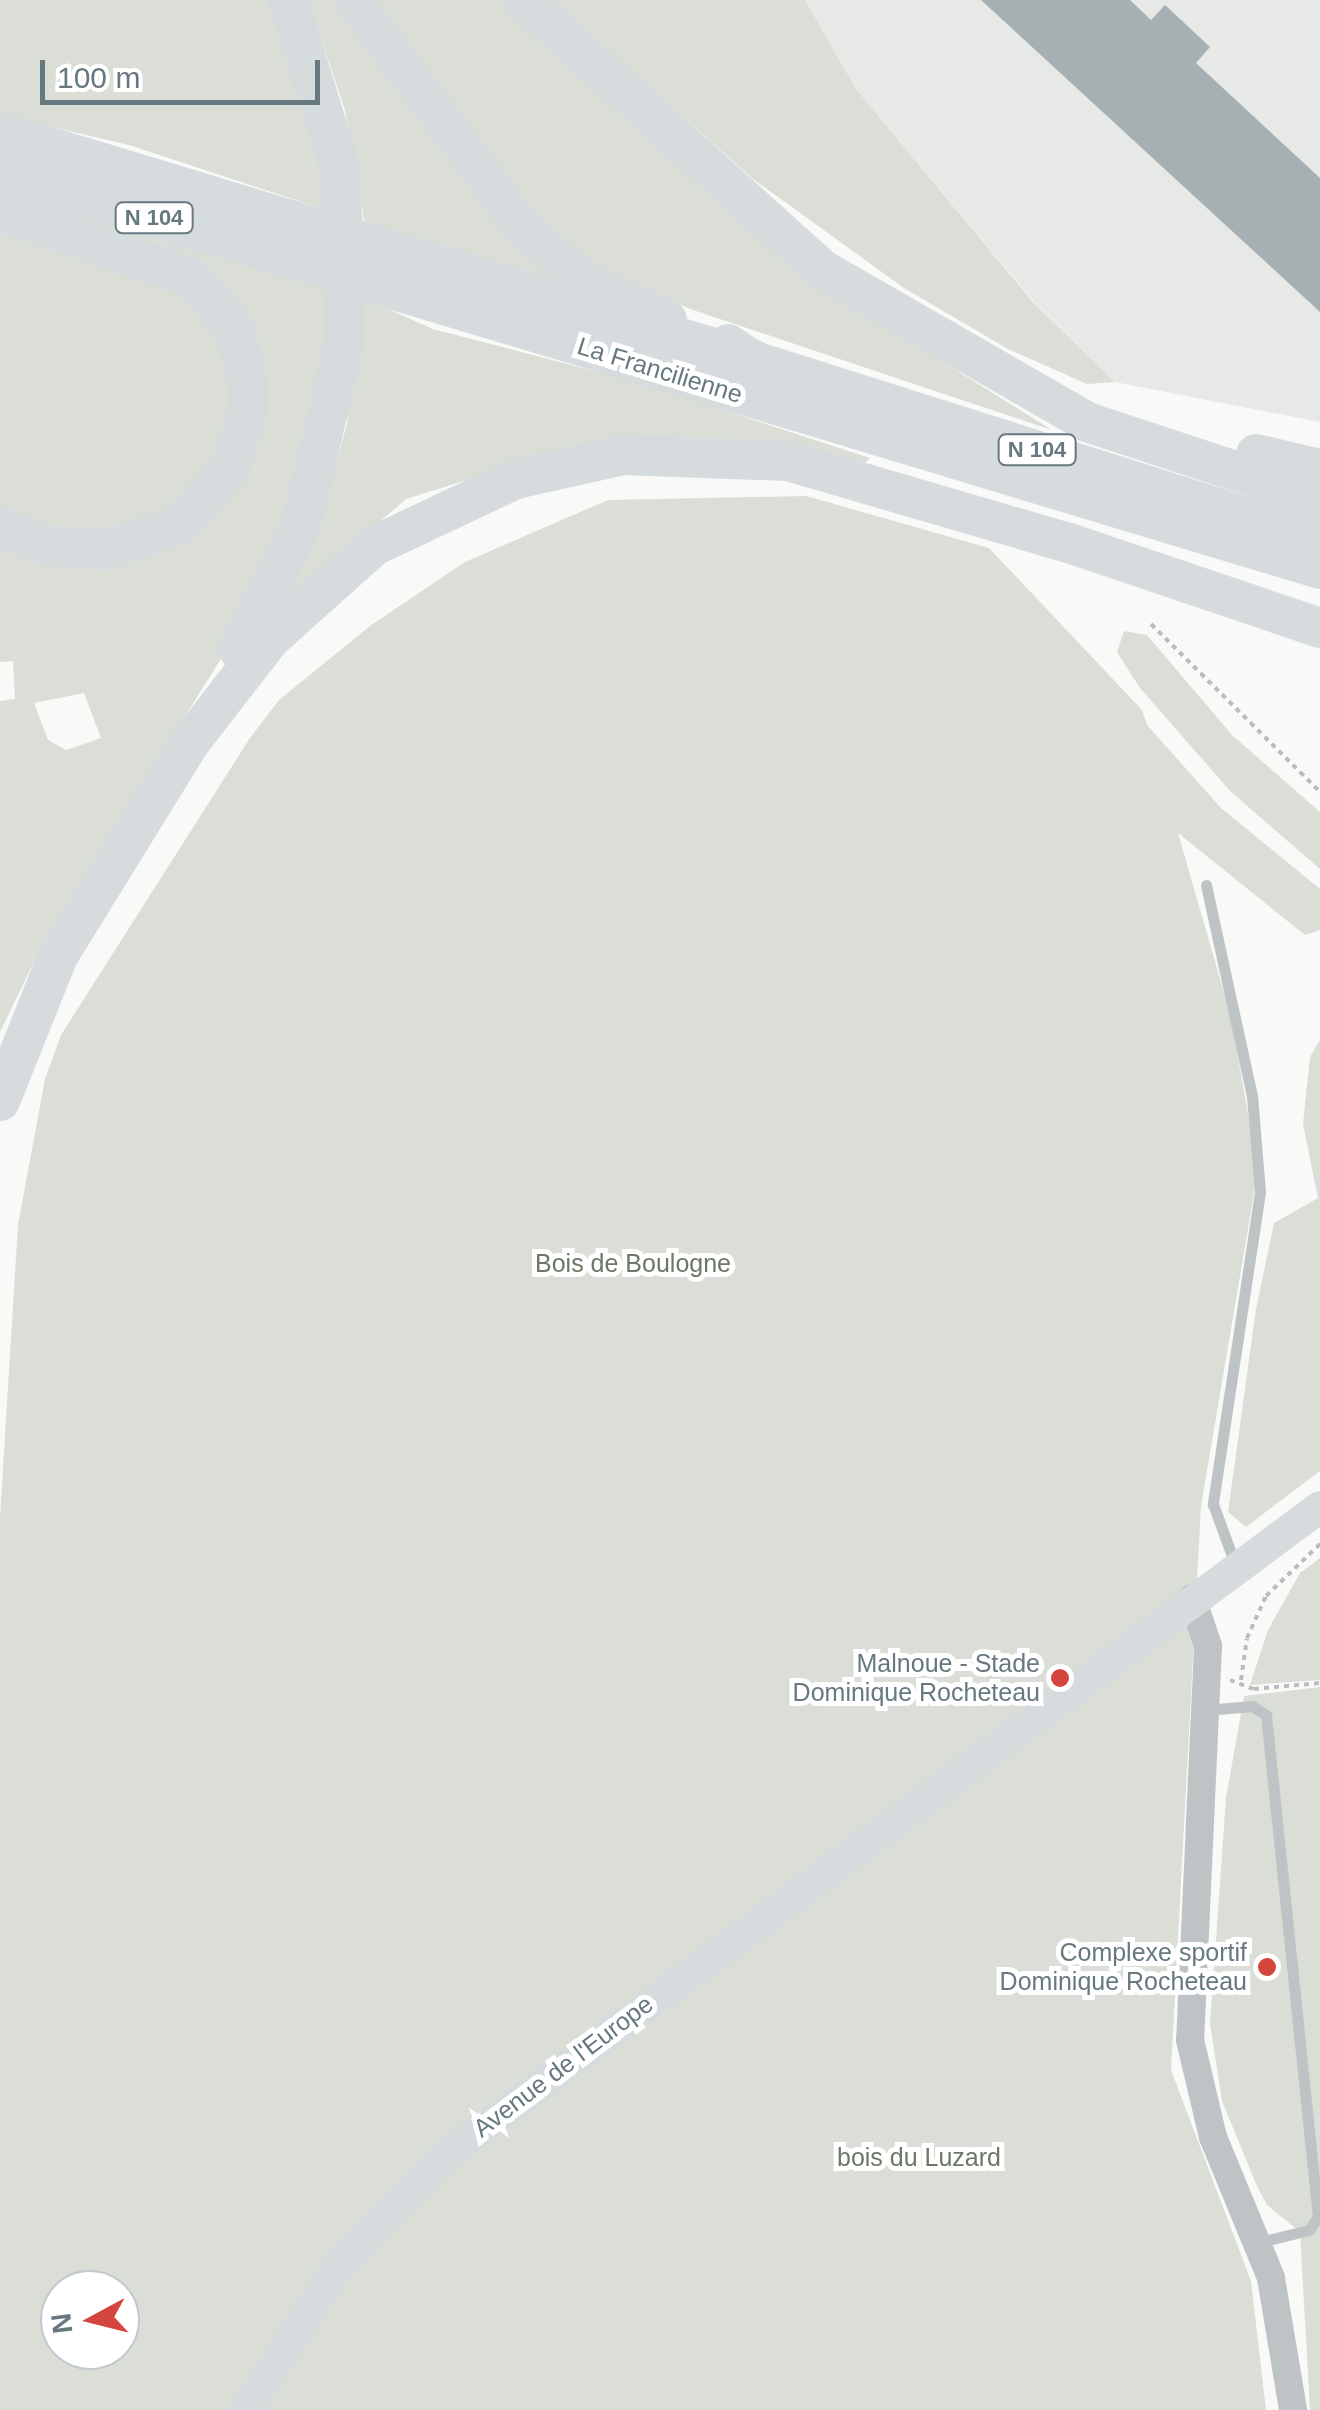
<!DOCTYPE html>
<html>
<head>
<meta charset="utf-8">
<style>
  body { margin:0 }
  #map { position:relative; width:1320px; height:2410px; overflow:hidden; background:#f9f9f7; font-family:Arial,sans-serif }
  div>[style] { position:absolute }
  .built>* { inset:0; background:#e7e9e7 }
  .green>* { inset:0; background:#daded7 }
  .building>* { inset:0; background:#a6b0b3 }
  .path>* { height:4px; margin-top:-2px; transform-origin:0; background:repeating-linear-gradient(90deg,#b9bdbf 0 5px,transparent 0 10px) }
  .service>* { height:11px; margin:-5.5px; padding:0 5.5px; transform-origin:5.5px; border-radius:5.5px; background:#bec4c6 }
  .tertiary>* { height:28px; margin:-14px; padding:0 14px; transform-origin:14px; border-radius:14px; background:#bec4c6 }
  .secondary>* { height:32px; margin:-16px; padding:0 16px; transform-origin:16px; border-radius:16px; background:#d6dbdd }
  .trunk>* { height:38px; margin:-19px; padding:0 19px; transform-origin:19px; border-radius:19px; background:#d6dbdd }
  .motorway>* { height:40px; margin:-20px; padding:0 20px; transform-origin:20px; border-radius:20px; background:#d6dbdd }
  .dots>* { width:28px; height:28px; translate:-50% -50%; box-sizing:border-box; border:5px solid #fff; border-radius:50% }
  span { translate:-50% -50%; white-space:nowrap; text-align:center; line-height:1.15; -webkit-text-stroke:10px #fff; paint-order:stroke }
  .shield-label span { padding:2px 8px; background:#fff; border:2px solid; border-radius:8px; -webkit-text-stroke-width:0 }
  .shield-label { font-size:22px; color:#66797f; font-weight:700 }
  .street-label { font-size:25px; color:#66797f }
  .park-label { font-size:25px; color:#6c7865 }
  .poi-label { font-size:25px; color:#66797f }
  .right { translate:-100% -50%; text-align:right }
  .north { position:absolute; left:40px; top:2270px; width:100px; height:100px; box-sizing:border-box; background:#fff; border:2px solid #c2c9cc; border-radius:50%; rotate:263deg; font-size:28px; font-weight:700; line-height:40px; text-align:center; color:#66797f }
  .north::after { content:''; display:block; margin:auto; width:35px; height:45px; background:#d4463d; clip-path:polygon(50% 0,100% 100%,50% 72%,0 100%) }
  .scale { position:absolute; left:40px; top:60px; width:280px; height:45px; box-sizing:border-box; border:5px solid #66797f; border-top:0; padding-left:12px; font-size:30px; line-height:35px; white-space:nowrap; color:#66797f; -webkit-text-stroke:8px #fff; paint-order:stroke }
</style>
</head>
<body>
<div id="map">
  <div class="built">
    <i style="clip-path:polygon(805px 0,1320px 0,1320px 422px,1115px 382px,1034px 302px,856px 89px)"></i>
  </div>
  <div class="green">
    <i style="clip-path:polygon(0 0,279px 0,335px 213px,129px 145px,0 115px)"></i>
    <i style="clip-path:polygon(308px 0,342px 0,577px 288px,366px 230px,345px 110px)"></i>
    <i style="clip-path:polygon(373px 0,502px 0,815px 282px,1052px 430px,690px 309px,591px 263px,551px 234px)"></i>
    <i style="clip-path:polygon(551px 0,805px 0,856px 89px,1033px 302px,1115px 382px,1087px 384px,1008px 349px,904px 288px,753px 179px)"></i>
    <i style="clip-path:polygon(evenodd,0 192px,331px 284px,323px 414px,241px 627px,45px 939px,0 1032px,0 701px,15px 699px,13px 661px,0 662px,0 536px,40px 555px,218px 503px,242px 317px,0 192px,84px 693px,101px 738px,66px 750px,48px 740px,34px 703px,84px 693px)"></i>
    <i style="clip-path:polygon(0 225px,178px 284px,221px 333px,234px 421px,192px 498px,95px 541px,0 511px)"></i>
    <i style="clip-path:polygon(359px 296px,433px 329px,644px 384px,870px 458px,863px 465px,556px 452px,406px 499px,291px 598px,284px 594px,325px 504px,347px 424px)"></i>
    <i style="clip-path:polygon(evenodd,806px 496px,989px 548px,1142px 710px,1147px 725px,1221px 808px,1320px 889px,1320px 930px,1305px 935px,1178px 833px,1231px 1017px,1258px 1170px,1201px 1506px,1171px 2070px,1251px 2281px,1266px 2410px,0 2410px,0 1517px,18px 1225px,45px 1079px,61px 1035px,250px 738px,279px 700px,370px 626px,465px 562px,608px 500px,806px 496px,60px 2290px,120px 2290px,120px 2350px,60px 2350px,60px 2290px)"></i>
    <i style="clip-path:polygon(1124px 631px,1147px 635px,1232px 735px,1320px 812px,1320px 869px,1230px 791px,1140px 688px,1117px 652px)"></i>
    <i style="clip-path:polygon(1320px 1040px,1320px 1471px,1246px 1527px,1228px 1512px,1256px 1309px,1274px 1223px,1318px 1198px,1303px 1124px,1310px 1057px)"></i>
    <i style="clip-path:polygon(1320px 1558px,1320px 1680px,1250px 1685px,1268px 1630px,1300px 1573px)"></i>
    <i style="clip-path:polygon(1320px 1687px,1320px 2410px,1310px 2410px,1300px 2232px,1267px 2205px,1256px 2184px,1222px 2101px,1210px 2024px,1226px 1798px,1244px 1696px)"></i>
  </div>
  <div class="building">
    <i style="clip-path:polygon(981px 0,1130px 0,1151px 20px,1165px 5px,1210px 47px,1196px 63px,1320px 178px,1320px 312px)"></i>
  </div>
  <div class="path">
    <i style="left:1151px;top:624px;width:238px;rotate:44.8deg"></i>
    <i style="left:1230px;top:1680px;width:26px;rotate:21deg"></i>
    <i style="left:1254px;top:1689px;width:66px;rotate:-5.2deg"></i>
    <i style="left:1241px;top:1680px;width:42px;rotate:-81.9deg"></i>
    <i style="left:1247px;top:1638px;width:46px;rotate:-65.7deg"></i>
    <i style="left:1266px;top:1596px;width:75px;rotate:-43.9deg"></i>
  </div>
  <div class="service">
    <i style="left:1206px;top:885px;width:216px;rotate:77.7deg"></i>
    <i style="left:1252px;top:1096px;width:96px;rotate:85.2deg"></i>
    <i style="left:1260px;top:1192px;width:316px;rotate:98.6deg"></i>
    <i style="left:1213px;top:1504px;width:67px;rotate:69.9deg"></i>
    <i style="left:1206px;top:1710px;width:46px;rotate:-5deg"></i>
    <i style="left:1252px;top:1706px;width:17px;rotate:33deg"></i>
    <i style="left:1266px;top:1715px;width:505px;rotate:84.09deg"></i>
    <i style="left:1318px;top:2217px;width:16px;rotate:125deg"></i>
    <i style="left:1309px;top:2230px;width:50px;rotate:166.2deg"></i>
  </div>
  <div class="tertiary">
    <i style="left:1192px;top:1598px;width:51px;rotate:71.6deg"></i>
    <i style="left:1208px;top:1646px;width:394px;rotate:92.6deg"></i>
    <i style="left:1190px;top:2040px;width:100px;rotate:76.7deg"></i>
    <i style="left:1213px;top:2137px;width:152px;rotate:67.6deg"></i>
    <i style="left:1271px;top:2278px;width:134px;rotate:80.5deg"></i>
  </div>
  <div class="secondary">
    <i style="left:246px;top:2410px;width:172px;rotate:-57.3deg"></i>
    <i style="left:339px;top:2265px;width:152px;rotate:-45.8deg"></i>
    <i style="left:445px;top:2156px;width:1089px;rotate:-36.56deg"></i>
  </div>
  <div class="trunk">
    <i style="left:353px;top:0;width:286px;rotate:53.3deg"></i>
    <i style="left:524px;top:229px;width:76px;rotate:40.2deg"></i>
    <i style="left:582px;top:278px;width:95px;rotate:25.5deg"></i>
    <i style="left:0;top:172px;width:1379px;rotate:16.78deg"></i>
    <i style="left:728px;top:343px;width:31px;rotate:33deg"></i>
    <i style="left:754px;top:360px;width:594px;rotate:17.55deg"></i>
  </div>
  <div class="motorway">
    <i style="left:523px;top:0;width:404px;rotate:42deg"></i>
    <i style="left:823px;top:270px;width:305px;rotate:29.9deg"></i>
    <i style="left:1087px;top:422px;width:245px;rotate:18.3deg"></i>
    <i style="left:0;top:132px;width:788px;rotate:16.82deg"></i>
    <i style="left:0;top:211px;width:203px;rotate:19.2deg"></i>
    <i style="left:192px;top:278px;width:67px;rotate:49.9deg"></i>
    <i style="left:235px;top:329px;width:56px;rotate:76.5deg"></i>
    <i style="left:248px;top:383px;width:32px;rotate:92deg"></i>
    <i style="left:247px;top:415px;width:58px;rotate:108.1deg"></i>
    <i style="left:229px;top:470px;width:75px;rotate:132.8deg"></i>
    <i style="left:178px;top:525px;width:75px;rotate:160.6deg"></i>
    <i style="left:107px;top:550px;width:59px;rotate:-176.1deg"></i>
    <i style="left:48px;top:546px;width:52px;rotate:-158.4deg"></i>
    <i style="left:1256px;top:454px;width:66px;rotate:13.2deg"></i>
    <i style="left:238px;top:649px;width:139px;rotate:-63.1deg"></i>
    <i style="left:301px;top:525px;width:181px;rotate:-76.6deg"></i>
    <i style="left:343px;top:349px;width:93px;rotate:-88.2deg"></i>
    <i style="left:346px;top:256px;width:98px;rotate:-95.2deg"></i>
    <i style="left:337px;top:158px;width:165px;rotate:-107.2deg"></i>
    <i style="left:0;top:1101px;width:156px;rotate:-68.2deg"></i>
    <i style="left:58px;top:956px;width:253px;rotate:-58.3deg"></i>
    <i style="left:191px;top:741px;width:129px;rotate:-52.2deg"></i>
    <i style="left:270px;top:639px;width:140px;rotate:-41.8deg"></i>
    <i style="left:374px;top:546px;width:157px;rotate:-25.3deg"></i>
    <i style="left:516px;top:479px;width:110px;rotate:-12.6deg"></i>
    <i style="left:623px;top:455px;width:165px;rotate:2.1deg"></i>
    <i style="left:788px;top:461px;width:293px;rotate:16.3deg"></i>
    <i style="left:1069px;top:543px;width:265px;rotate:18.7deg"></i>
  </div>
  <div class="dots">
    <i style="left:1060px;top:1678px;background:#d4463d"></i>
    <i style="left:1267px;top:1967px;background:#d4463d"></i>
  </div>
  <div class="shield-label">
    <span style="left:154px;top:218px">N 104</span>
    <span style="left:1037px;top:450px">N 104</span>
  </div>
  <div class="street-label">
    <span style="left:660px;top:370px;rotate:17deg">La Francilienne</span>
    <span style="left:563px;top:2066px;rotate:-37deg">Avenue de l'Europe</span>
  </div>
  <div class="park-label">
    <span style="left:633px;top:1263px">Bois de Boulogne</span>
    <span style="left:919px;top:2157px">bois du Luzard</span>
  </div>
  <div class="poi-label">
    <span class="right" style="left:1040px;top:1678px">Malnoue - Stade<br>Dominique Rocheteau</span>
    <span class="right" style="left:1247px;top:1967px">Complexe sportif<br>Dominique Rocheteau</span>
  </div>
  <div class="north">N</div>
  <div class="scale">100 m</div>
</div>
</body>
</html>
